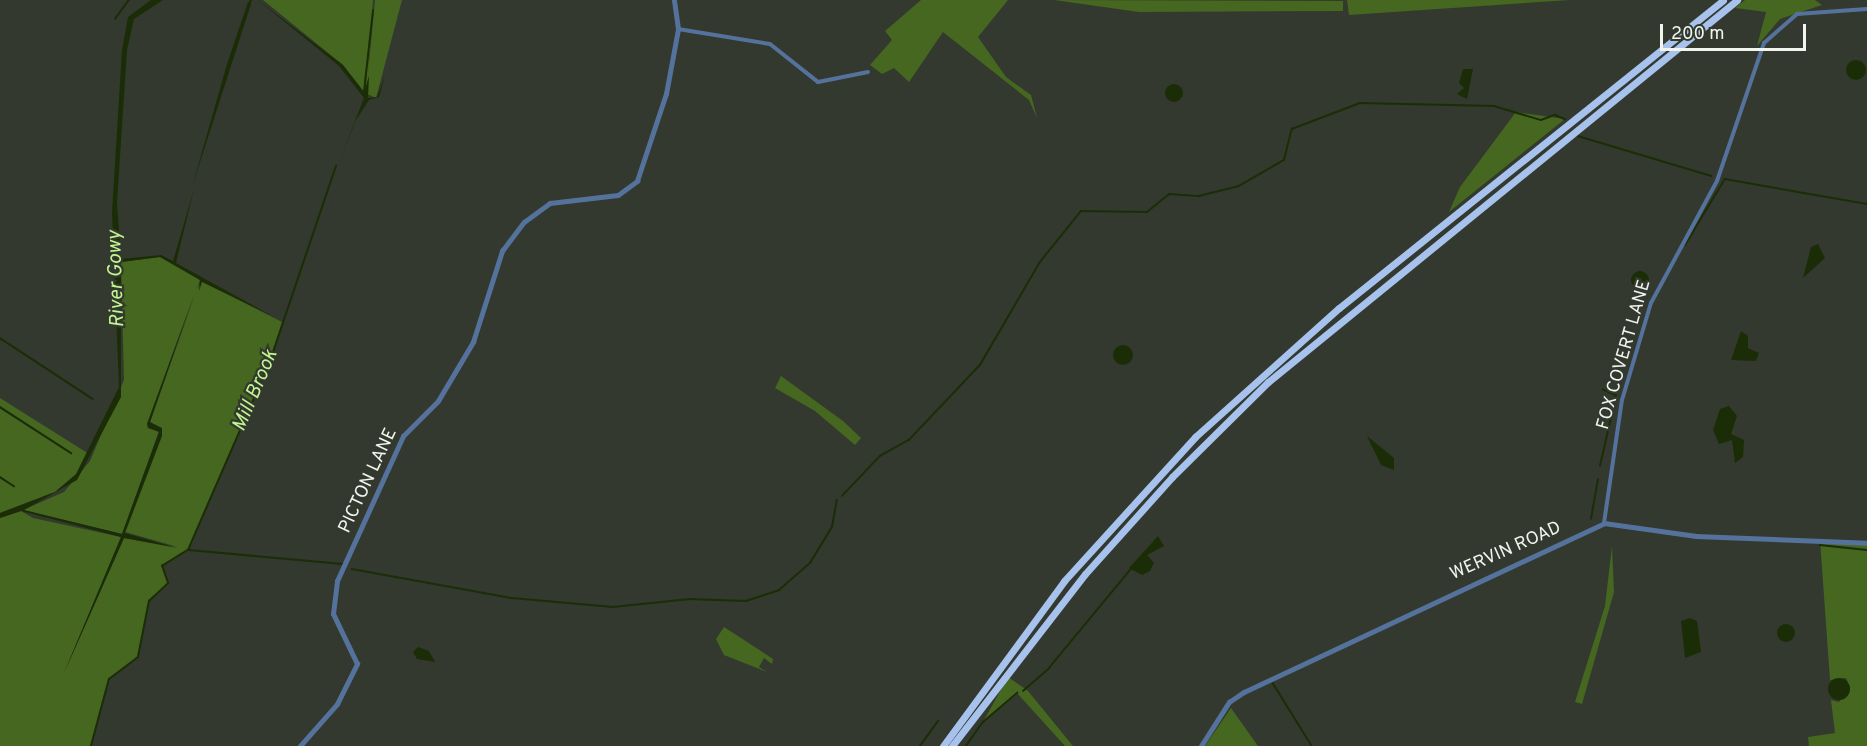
<!DOCTYPE html>
<html>
<head>
<meta charset="utf-8">
<style>
  body { margin:0 }
  #map { position:relative; width:1867px; height:746px; overflow:hidden; background:#33392e; font-family:Overpass,sans-serif }
  div>[style] { position:absolute }
  .green>* { inset:0; background:#466720 }
  .water>* { inset:0; background:#1b2d06 }
  .round { border-radius:50% }
  .stream>* { height:1.5px; margin:-0.75px; padding:0 0.75px; transform-origin:0.75px; border-radius:0.75px; background:#1b2d06 }
  .minor>* { height:4px; margin:-2px; padding:0 2px; transform-origin:2px; border-radius:2px; background:#55729d }
  .tertiary>* { height:4.5px; margin:-2.25px; padding:0 2.25px; transform-origin:2.25px; border-radius:2.25px; background:#55729d }
  .motorway>* { height:7px; margin:-3.5px; padding:0 3.5px; transform-origin:3.5px; border-radius:3.5px; background:#a6c2ed }
  span { translate:-50% -50%; white-space:nowrap; text-align:center; line-height:1.15; -webkit-text-stroke:4.5px #33392e; paint-order:stroke }
  .street-label { font-size:18px; color:#f1f5ee }
  .water-label { font-size:20px; color:#c2f691; font-style:italic }
  .scale { position:absolute; left:1660px; top:24px; width:146px; height:27px; box-sizing:border-box; border:3px solid #f1f5ee; border-top:0; padding-left:8px; font-size:18px; line-height:21px; white-space:nowrap; color:#f1f5ee; -webkit-text-stroke:4px #33392e; paint-order:stroke }
</style>
</head>
<body>
<div id="map">
  <div class="green">
    <i style="clip-path:polygon(263px 0,373px 0,368px 73px,375px 0,402px 0,376px 98px,365px 93px,367px 76px,364px 92px,343px 65px)"></i>
    <i style="clip-path:polygon(921px 0,1008px 0,978px 37px,1006px 77px,1031px 95px,1037px 118px,1029px 100px,943px 32px,909px 82px,894px 68px,882px 74px,870px 65px,892px 40px,885px 31px)"></i>
    <i style="clip-path:polygon(1054px 0,1343px 1px,1343px 11px,1139px 12px)"></i>
    <i style="clip-path:polygon(1347px 0,1570px 0,1349px 15px)"></i>
    <i style="clip-path:polygon(1745px 0,1815px 0,1822px 5px,1780px 19px,1757px 46px,1766px 12px,1735px 8px)"></i>
    <i style="clip-path:polygon(1516px 112px,1565px 119px,1449px 212px,1460px 187px)"></i>
    <i style="clip-path:polygon(160px 257px,200px 280px,197px 289px,202px 281px,282px 322px,272px 357px,188px 550px,162px 566px,168px 583px,149px 601px,138px 657px,109px 679px,91px 746px,0 746px,0 518px,21px 511px,33px 518px,121px 537px,64px 673px,124px 538px,178px 547px,125px 532px,162px 430px,150px 422px,196px 292px,147px 424px,159px 431px,122px 534px,23px 510px,64px 492px,90px 461px,124px 380px,121px 262px)"></i>
    <i style="clip-path:polygon(781px 376px,843px 421px,861px 438px,855px 445px,815px 411px,775px 388px)"></i>
    <i style="clip-path:polygon(0 398px,89px 454px,76px 475px,55px 492px,0 513px)"></i>
    <i style="clip-path:polygon(1820px 540px,1867px 544px,1867px 746px,1809px 746px,1808px 737px,1835px 733px,1831px 700px,1839px 702px,1850px 688px,1846px 678px,1830px 680px)"></i>
    <i style="clip-path:polygon(1612px 546px,1614px 592px,1582px 704px,1575px 702px,1605px 606px)"></i>
    <i style="clip-path:polygon(724px 627px,773px 659px,772px 664px,764px 658px,759px 667px,767px 672px,724px 655px,716px 639px)"></i>
    <i style="clip-path:polygon(1008px 677px,1028px 691px,1073px 746px,1065px 746px,1017px 693px,983px 722px)"></i>
    <i style="clip-path:polygon(1231px 708px,1258px 746px,1205px 746px)"></i>
  </div>
  <div class="water">
    <i style="clip-path:polygon(151px 0,163px 0,134px 19px,127px 50px,117px 203px,121px 259px,161px 255px,173px 261px,194px 189px,176px 263px,274px 317px,202px 282px,199px 291px,200px 280px,160px 257px,121px 262px,121px 397px,77px 480px,24px 510px,122px 534px,159px 432px,148px 428px,147px 424px,195px 292px,150px 422px,162px 428px,162px 436px,125px 533px,177px 548px,124px 538px,64px 673px,121px 537px,21px 511px,0 518px,0 513px,55px 492px,76px 474px,119px 387px,112px 212px,122px 50px,128px 17px)"></i>
    <i style="clip-path:polygon(258px 0,343px 65px,364px 92px,369px 76px,368px 98px,377px 97px,385px 76px,379px 97px,369px 100px,356px 120px,338px 165px,364px 98px,339px 66px)"></i>
    <i style="clip-path:polygon(248px 2px,251px 4px,192px 187px,227px 64px)"></i>
    <i class="round" style="left:1846px;top:60px;width:20px;height:20px"></i>
    <i style="clip-path:polygon(1463px 69px,1473px 69px,1467px 99px,1457px 94px,1464px 88px,1459px 83px)"></i>
    <i class="round" style="left:1165px;top:84px;width:18px;height:18px"></i>
    <i style="clip-path:polygon(1818px 244px,1825px 258px,1803px 278px,1811px 247px)"></i>
    <i class="round" style="left:1631px;top:271px;width:18px;height:18px"></i>
    <i style="clip-path:polygon(1741px 331px,1748px 336px,1748px 348px,1759px 353px,1756px 361px,1731px 360px)"></i>
    <i class="round" style="left:1113px;top:345px;width:20px;height:20px"></i>
    <i style="clip-path:polygon(1729px 406px,1737px 416px,1731px 434px,1744px 440px,1743px 457px,1735px 463px,1732px 440px,1719px 444px,1713px 430px,1720px 409px)"></i>
    <i style="clip-path:polygon(1367px 436px,1394px 458px,1394px 470px,1381px 465px)"></i>
    <i style="clip-path:polygon(1158px 536px,1164px 546px,1147px 555px,1154px 563px,1150px 571px,1142px 575px,1129px 568px)"></i>
    <i style="clip-path:polygon(1690px 618px,1697px 621px,1701px 652px,1685px 658px,1681px 621px)"></i>
    <i class="round" style="left:1777px;top:624px;width:18px;height:18px"></i>
    <i style="clip-path:polygon(418px 647px,429px 651px,435px 662px,417px 659px,413px 652px)"></i>
    <i class="round" style="left:1828px;top:678px;width:22px;height:22px"></i>
  </div>
  <div class="stream">
    <i style="left:249px;top:5px;width:5px;rotate:-68deg"></i>
    <i style="left:115px;top:19px;width:24px;rotate:-54deg"></i>
    <i style="left:364px;top:92px;width:82px;rotate:-83.7deg"></i>
    <i style="left:1578px;top:136px;width:139px;rotate:16.7deg"></i>
    <i style="left:1685px;top:245px;width:77px;rotate:-58.8deg"></i>
    <i style="left:1725px;top:179px;width:144px;rotate:10deg"></i>
    <i style="left:0;top:338px;width:111px;rotate:33.3deg"></i>
    <i style="left:0;top:407px;width:85px;rotate:32.9deg"></i>
    <i style="left:1600px;top:466px;width:72px;rotate:-77.1deg"></i>
    <i style="left:1616px;top:396px;width:14px;rotate:-155deg"></i>
    <i style="left:0;top:477px;width:17px;rotate:33deg"></i>
    <i style="left:842px;top:496px;width:55px;rotate:-46.5deg"></i>
    <i style="left:880px;top:456px;width:33px;rotate:-29deg"></i>
    <i style="left:909px;top:440px;width:103px;rotate:-46.6deg"></i>
    <i style="left:980px;top:365px;width:119px;rotate:-59.8deg"></i>
    <i style="left:1040px;top:262px;width:65px;rotate:-51.2deg"></i>
    <i style="left:1081px;top:211px;width:66px;rotate:0.9deg"></i>
    <i style="left:1147px;top:212px;width:28px;rotate:-39deg"></i>
    <i style="left:1169px;top:194px;width:30px;rotate:4deg"></i>
    <i style="left:1199px;top:196px;width:41px;rotate:-14deg"></i>
    <i style="left:1239px;top:186px;width:52px;rotate:-30deg"></i>
    <i style="left:1284px;top:160px;width:32px;rotate:-76deg"></i>
    <i style="left:1292px;top:129px;width:73px;rotate:-20.9deg"></i>
    <i style="left:1360px;top:103px;width:134px;rotate:1.3deg"></i>
    <i style="left:1494px;top:106px;width:49px;rotate:16.6deg"></i>
    <i style="left:1541px;top:120px;width:15px;rotate:-20deg"></i>
    <i style="left:1555px;top:115px;width:11px;rotate:22deg"></i>
    <i style="left:1591px;top:519px;width:40px;rotate:-80deg"></i>
    <i style="left:1820px;top:545px;width:47px;rotate:6.1deg"></i>
    <i style="left:189px;top:550px;width:154px;rotate:5.2deg"></i>
    <i style="left:352px;top:569px;width:163px;rotate:10.3deg"></i>
    <i style="left:512px;top:598px;width:101px;rotate:5.1deg"></i>
    <i style="left:613px;top:607px;width:77px;rotate:-5.9deg"></i>
    <i style="left:690px;top:599px;width:56px;rotate:2deg"></i>
    <i style="left:746px;top:601px;width:35px;rotate:-18deg"></i>
    <i style="left:779px;top:590px;width:41px;rotate:-41.1deg"></i>
    <i style="left:810px;top:563px;width:42px;rotate:-58.6deg"></i>
    <i style="left:832px;top:527px;width:27px;rotate:-80deg"></i>
    <i style="left:1273px;top:683px;width:74px;rotate:58.2deg"></i>
    <i style="left:1023px;top:691px;width:35px;rotate:-41deg"></i>
    <i style="left:1049px;top:668px;width:129px;rotate:-50.4deg"></i>
    <i style="left:91px;top:746px;width:69px;rotate:-75deg"></i>
    <i style="left:109px;top:679px;width:36px;rotate:-37deg"></i>
    <i style="left:138px;top:657px;width:57px;rotate:-78.9deg"></i>
    <i style="left:149px;top:601px;width:26px;rotate:-43deg"></i>
    <i style="left:168px;top:583px;width:18px;rotate:-109deg"></i>
    <i style="left:162px;top:566px;width:31px;rotate:-32deg"></i>
    <i style="left:188px;top:550px;width:203px;rotate:-66.5deg"></i>
    <i style="left:269px;top:364px;width:209px;rotate:-71.3deg"></i>
    <i style="left:920px;top:746px;width:31px;rotate:-54deg"></i>
    <i style="left:966px;top:746px;width:29px;rotate:-55deg"></i>
    <i style="left:983px;top:722px;width:45px;rotate:-40.5deg"></i>
  </div>
  <div class="minor">
    <i style="left:678px;top:29px;width:93px;rotate:9.3deg"></i>
    <i style="left:770px;top:44px;width:61px;rotate:38.4deg"></i>
    <i style="left:818px;top:82px;width:51px;rotate:-11.3deg"></i>
    <i style="left:1604px;top:523px;width:124px;rotate:-81.7deg"></i>
    <i style="left:1622px;top:400px;width:101px;rotate:-73.4deg"></i>
    <i style="left:1651px;top:303px;width:139px;rotate:-61.6deg"></i>
    <i style="left:1717px;top:181px;width:146px;rotate:-71.2deg"></i>
    <i style="left:1764px;top:43px;width:44px;rotate:-41.3deg"></i>
    <i style="left:1797px;top:14px;width:70px;rotate:-4.1deg"></i>
  </div>
  <div class="tertiary">
    <i style="left:300px;top:746px;width:56px;rotate:-48.6deg"></i>
    <i style="left:337px;top:704px;width:45px;rotate:-63.4deg"></i>
    <i style="left:357px;top:664px;width:55px;rotate:-115.6deg"></i>
    <i style="left:333px;top:614px;width:33px;rotate:-83deg"></i>
    <i style="left:337px;top:581px;width:159px;rotate:-65.5deg"></i>
    <i style="left:403px;top:436px;width:49px;rotate:-45deg"></i>
    <i style="left:438px;top:401px;width:69px;rotate:-59.3deg"></i>
    <i style="left:473px;top:342px;width:96px;rotate:-72.3deg"></i>
    <i style="left:502px;top:251px;width:36px;rotate:-53deg"></i>
    <i style="left:524px;top:222px;width:32px;rotate:-36deg"></i>
    <i style="left:550px;top:203px;width:68px;rotate:-6.7deg"></i>
    <i style="left:618px;top:195px;width:24px;rotate:-36deg"></i>
    <i style="left:637px;top:181px;width:92px;rotate:-71.6deg"></i>
    <i style="left:666px;top:94px;width:66px;rotate:-79.5deg"></i>
    <i style="left:678px;top:29px;width:29px;rotate:-98deg"></i>
    <i style="left:1201px;top:746px;width:52px;rotate:-57.5deg"></i>
    <i style="left:1229px;top:702px;width:18px;rotate:-34deg"></i>
    <i style="left:1244px;top:692px;width:398px;rotate:-25.1deg"></i>
    <i style="left:1604px;top:523px;width:93px;rotate:8deg"></i>
    <i style="left:1696px;top:536px;width:171px;rotate:2.3deg"></i>
  </div>
  <div class="motorway">
    <i style="left:943px;top:746px;width:205px;rotate:-53.7deg"></i>
    <i style="left:1064px;top:581px;width:195px;rotate:-47.7deg"></i>
    <i style="left:1195px;top:437px;width:193px;rotate:-41.9deg"></i>
    <i style="left:1339px;top:308px;width:492px;rotate:-38.7deg"></i>
    <i style="left:952px;top:746px;width:217px;rotate:-52.3deg"></i>
    <i style="left:1085px;top:574px;width:130px;rotate:-48.1deg"></i>
    <i style="left:1172px;top:477px;width:135px;rotate:-44.7deg"></i>
    <i style="left:1268px;top:382px;width:605px;rotate:-39.16deg"></i>
  </div>
  <div class="street-label">
    <span style="left:1625px;top:355px;rotate:-74deg">FOX COVERT LANE</span>
    <span style="left:369px;top:481px;rotate:-65deg">PICTON LANE</span>
    <span style="left:1506px;top:552px;rotate:-24deg">WERVIN ROAD</span>
  </div>
  <div class="water-label">
    <span style="left:117px;top:279px;rotate:-92deg">River Gowy</span>
    <span style="left:256px;top:391px;rotate:-67deg">Mill Brook</span>
  </div>
  <div class="scale">200 m</div>
</div>
</body>
</html>
